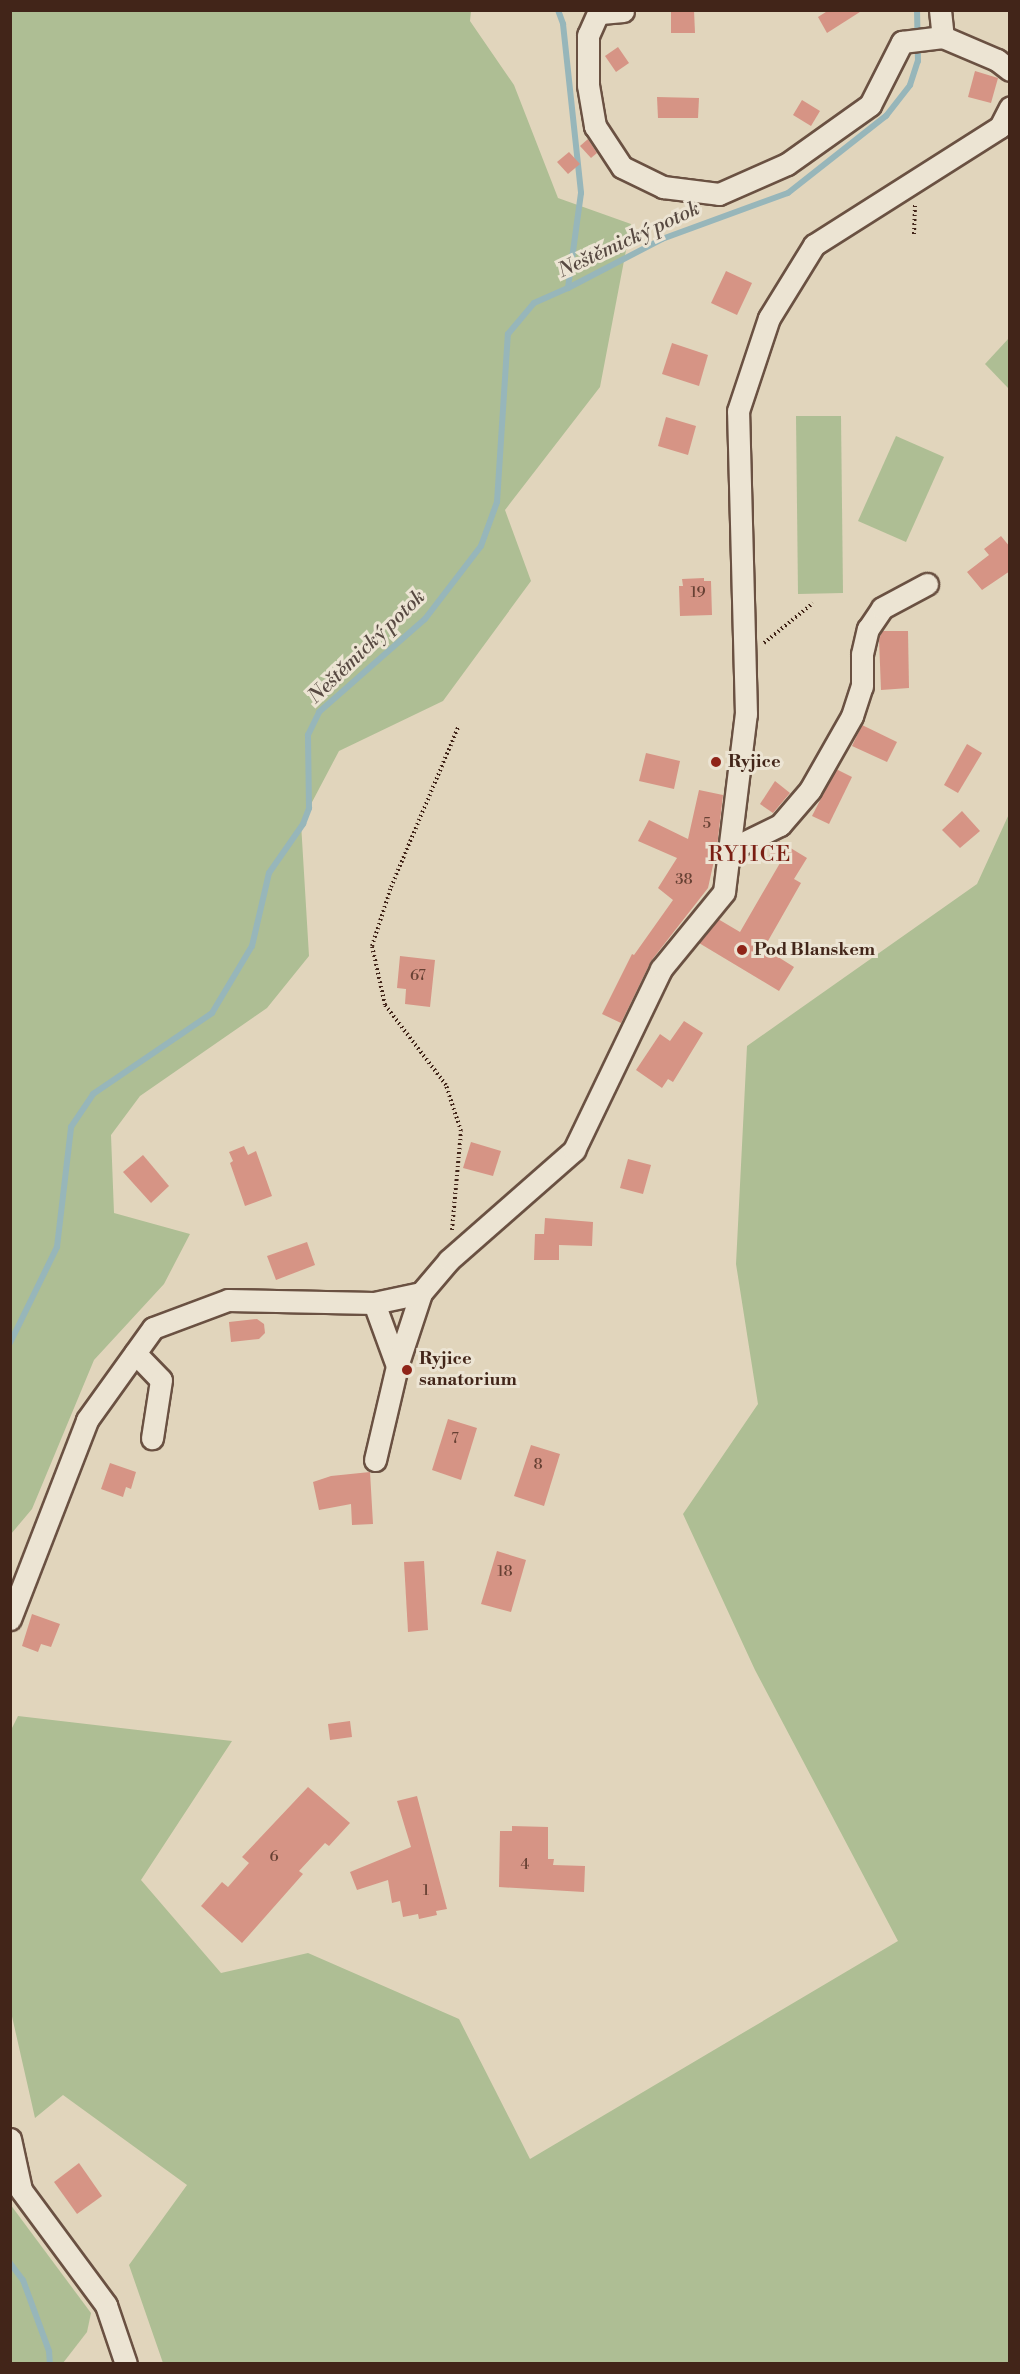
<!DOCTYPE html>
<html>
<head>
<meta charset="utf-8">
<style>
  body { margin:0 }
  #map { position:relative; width:1020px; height:2374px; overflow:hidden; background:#e1d5bc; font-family:"Libre Bodoni",serif }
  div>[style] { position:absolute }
  .green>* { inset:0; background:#aebe94 }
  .stream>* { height:6px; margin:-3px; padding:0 3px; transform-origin:3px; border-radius:3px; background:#97b6ba }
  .building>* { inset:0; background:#d69485 }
  .path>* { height:4px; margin-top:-2px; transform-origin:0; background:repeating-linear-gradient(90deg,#422519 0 1.5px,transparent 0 4.5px) }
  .roads { filter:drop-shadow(2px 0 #6a5142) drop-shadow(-2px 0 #6a5142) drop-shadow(0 2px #6a5142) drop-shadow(0 -2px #6a5142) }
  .minor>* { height:21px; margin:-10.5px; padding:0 10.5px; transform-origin:10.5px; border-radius:10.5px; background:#ece4d3 }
  .dots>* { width:16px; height:16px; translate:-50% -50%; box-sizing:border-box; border:3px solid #ece4d3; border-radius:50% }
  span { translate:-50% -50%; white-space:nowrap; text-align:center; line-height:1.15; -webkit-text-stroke:6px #ece4d3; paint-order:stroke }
  .number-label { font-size:15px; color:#674134 }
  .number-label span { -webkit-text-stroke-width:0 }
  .poi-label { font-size:18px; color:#422519; font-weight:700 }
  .left { translate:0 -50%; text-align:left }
  .water-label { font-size:20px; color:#574941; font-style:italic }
  .quarter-label { font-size:21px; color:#7a1f14; letter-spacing:1.5px }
  .frame { position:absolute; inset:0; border:12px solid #422519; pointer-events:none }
</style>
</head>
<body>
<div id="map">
  <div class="green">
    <i style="clip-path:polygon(11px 10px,471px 11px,470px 21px,514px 85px,558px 198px,631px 224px,600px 387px,505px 510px,531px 581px,443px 701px,339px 751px,301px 823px,309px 956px,267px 1008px,140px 1096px,111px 1135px,114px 1213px,190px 1234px,164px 1284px,94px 1360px,32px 1509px,11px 1534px)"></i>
    <i style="clip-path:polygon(1009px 338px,1009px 389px,985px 364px)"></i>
    <i style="clip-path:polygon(796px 416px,841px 416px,843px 593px,798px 594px)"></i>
    <i style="clip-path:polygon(896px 436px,944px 457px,906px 542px,858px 521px)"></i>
    <i style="clip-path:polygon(1009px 814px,1009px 2363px,163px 2363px,129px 2265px,187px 2185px,63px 2095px,35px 2118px,11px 2012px,10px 1732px,18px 1716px,232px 1741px,141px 1880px,221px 1973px,308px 1953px,459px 2019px,530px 2159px,898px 1941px,755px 1670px,683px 1514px,758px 1404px,736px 1264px,747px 1046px,977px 884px)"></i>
    <i style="clip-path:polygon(10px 2204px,91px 2313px,87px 2332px,63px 2363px,11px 2363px)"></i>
  </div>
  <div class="stream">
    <i style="left:558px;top:10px;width:15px;rotate:70deg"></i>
    <i style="left:563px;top:24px;width:170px;rotate:83.9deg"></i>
    <i style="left:581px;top:193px;width:96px;rotate:97.8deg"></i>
    <i style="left:10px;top:1343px;width:107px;rotate:-63.9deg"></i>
    <i style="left:57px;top:1247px;width:121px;rotate:-83.3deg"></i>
    <i style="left:71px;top:1127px;width:40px;rotate:-56deg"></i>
    <i style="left:93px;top:1094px;width:144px;rotate:-34.2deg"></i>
    <i style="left:212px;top:1013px;width:78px;rotate:-59.2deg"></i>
    <i style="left:252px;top:946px;width:75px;rotate:-76.9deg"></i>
    <i style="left:269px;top:873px;width:60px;rotate:-55.2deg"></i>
    <i style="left:303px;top:824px;width:17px;rotate:-69deg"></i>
    <i style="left:309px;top:808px;width:73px;rotate:-90.8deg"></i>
    <i style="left:308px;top:735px;width:25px;rotate:-64deg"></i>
    <i style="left:319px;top:712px;width:141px;rotate:-41.3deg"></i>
    <i style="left:425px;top:619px;width:92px;rotate:-52.5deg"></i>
    <i style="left:481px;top:546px;width:47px;rotate:-70deg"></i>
    <i style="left:497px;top:502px;width:168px;rotate:-86.3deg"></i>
    <i style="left:508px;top:334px;width:40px;rotate:-50deg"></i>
    <i style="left:534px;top:303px;width:37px;rotate:-24deg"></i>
    <i style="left:568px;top:288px;width:106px;rotate:-27.5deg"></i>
    <i style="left:662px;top:239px;width:134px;rotate:-20.1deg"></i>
    <i style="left:788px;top:193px;width:125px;rotate:-38.2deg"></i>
    <i style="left:886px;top:116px;width:39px;rotate:-52deg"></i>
    <i style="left:910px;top:85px;width:25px;rotate:-72deg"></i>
    <i style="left:918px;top:61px;width:51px;rotate:-91.1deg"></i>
    <i style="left:10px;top:2263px;width:21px;rotate:53deg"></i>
    <i style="left:23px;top:2280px;width:76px;rotate:69.9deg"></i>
    <i style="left:49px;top:2351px;width:13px;rotate:86deg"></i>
  </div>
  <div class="building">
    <i style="clip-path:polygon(671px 10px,694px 10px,695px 33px,671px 33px)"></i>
    <i style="clip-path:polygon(829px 10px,863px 10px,827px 33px,818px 17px)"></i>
    <i style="clip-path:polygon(618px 47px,629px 63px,616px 72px,605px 56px)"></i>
    <i style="clip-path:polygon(975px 71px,998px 78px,991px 103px,968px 97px)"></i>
    <i style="clip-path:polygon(657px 97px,699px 98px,698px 118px,658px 118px)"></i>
    <i style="clip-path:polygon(802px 100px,820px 111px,811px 126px,793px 115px)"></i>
    <i style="clip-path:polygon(588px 139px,597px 153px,591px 158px,580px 146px)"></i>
    <i style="clip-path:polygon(569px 152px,580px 164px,568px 174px,557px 162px)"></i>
    <i style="clip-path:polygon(726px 271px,752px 283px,737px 315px,711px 303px)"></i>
    <i style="clip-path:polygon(672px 343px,708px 355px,699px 386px,662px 374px)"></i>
    <i style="clip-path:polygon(666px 417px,696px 426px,688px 455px,658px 446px)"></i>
    <i style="clip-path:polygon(1001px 536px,1010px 547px,1010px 571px,982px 590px,967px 572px,989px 555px,984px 549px)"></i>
    <i style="clip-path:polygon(704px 578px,704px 581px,711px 581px,712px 615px,680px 616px,679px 586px,683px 586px,682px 579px)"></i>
    <i style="clip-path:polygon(882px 631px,908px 631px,909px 688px,881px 690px,879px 639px)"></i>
    <i style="clip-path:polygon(862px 725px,897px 742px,887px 762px,852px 746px)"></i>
    <i style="clip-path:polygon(967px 744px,982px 753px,958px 793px,944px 785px)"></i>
    <i style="clip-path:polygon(646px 753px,680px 761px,674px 789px,639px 781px)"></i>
    <i style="clip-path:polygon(836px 769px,852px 777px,829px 824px,812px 816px)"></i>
    <i style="clip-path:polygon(775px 781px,790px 793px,773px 813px,760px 804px)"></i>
    <i style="clip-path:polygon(699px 790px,723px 795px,717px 847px,708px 888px,651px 961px,621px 1023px,602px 1014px,632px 954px,634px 955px,673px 900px,658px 888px,677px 858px,638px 841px,649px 820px,688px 839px)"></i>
    <i style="clip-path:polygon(962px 811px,980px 831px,960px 848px,942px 830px)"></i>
    <i style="clip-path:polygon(779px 841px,807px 858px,794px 879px,801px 883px,764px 948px,794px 967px,779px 991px,699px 943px,718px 919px,740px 932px,780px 863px,769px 856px)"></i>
    <i style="clip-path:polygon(400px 956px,435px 960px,430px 1007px,405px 1004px,406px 989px,397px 988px)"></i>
    <i style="clip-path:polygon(684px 1021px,703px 1033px,673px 1082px,668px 1079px,662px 1088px,636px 1070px,660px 1034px,670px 1041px)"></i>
    <i style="clip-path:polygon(471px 1142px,501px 1151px,493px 1176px,463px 1168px)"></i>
    <i style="clip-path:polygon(244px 1146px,248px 1155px,256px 1151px,272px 1196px,245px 1206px,230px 1163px,233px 1161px,229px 1152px)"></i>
    <i style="clip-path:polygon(143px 1155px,169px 1186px,151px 1203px,123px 1172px)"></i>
    <i style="clip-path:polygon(628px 1159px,651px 1165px,643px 1194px,620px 1188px)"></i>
    <i style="clip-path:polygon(545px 1218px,593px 1222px,592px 1246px,559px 1245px,559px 1260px,534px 1260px,535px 1234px,544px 1234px)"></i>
    <i style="clip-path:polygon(307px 1242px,315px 1265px,276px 1280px,267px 1256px)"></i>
    <i style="clip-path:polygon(257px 1319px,264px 1324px,265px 1333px,259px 1339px,231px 1342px,229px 1322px)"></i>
    <i style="clip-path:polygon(448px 1419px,477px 1428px,461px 1480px,432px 1470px)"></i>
    <i style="clip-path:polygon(531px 1445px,560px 1454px,544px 1506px,514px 1496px)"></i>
    <i style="clip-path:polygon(110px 1463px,136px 1472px,131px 1489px,126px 1487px,123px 1497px,101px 1489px)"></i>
    <i style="clip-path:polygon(370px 1472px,373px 1524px,352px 1525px,351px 1504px,319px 1510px,313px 1482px,331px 1476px)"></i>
    <i style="clip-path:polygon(497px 1551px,526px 1560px,511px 1612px,481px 1604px)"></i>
    <i style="clip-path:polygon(424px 1561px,428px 1630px,408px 1632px,404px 1562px)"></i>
    <i style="clip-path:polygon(32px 1614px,60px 1624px,51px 1647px,41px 1644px,38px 1652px,22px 1646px)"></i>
    <i style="clip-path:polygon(350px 1721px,352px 1737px,330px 1740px,328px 1724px)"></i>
    <i style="clip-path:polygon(308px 1787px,350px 1823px,329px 1846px,325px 1843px,299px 1871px,303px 1874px,242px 1943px,201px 1906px,222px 1882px,228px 1887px,249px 1863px,242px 1857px)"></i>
    <i style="clip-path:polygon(417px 1796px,447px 1909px,436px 1911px,437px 1915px,419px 1919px,418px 1914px,403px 1917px,400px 1901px,392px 1903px,388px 1880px,357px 1890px,350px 1872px,411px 1847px,397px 1801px)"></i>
    <i style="clip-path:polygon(512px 1826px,548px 1827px,548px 1859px,554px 1859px,553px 1865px,585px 1866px,584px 1892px,499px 1887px,500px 1831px,512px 1831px)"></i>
    <i style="clip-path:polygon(79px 2163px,102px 2196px,77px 2214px,54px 2182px)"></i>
  </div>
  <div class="path">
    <i style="left:914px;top:234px;width:29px;rotate:-88deg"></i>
    <i style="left:764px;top:643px;width:63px;rotate:-39.2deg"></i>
    <i style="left:452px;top:1230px;width:99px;rotate:-84.8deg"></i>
    <i style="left:461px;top:1131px;width:48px;rotate:-108.1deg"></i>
    <i style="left:446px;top:1085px;width:101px;rotate:-127.3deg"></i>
    <i style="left:385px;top:1005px;width:60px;rotate:-102.4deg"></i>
    <i style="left:372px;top:946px;width:62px;rotate:-72.1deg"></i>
    <i style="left:391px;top:887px;width:173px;rotate:-67.2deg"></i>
  </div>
  <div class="roads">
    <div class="minor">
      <i style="left:940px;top:10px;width:27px;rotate:84deg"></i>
      <i style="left:623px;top:11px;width:25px;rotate:175deg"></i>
      <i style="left:598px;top:13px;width:24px;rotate:114deg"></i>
      <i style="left:588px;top:35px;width:50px;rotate:90deg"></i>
      <i style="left:588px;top:85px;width:42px;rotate:80.3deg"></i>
      <i style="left:595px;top:126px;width:49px;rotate:56.6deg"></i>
      <i style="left:622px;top:167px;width:46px;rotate:26deg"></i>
      <i style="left:663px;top:187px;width:56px;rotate:7.1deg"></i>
      <i style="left:719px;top:194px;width:74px;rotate:-23.8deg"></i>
      <i style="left:787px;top:164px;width:102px;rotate:-35.4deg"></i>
      <i style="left:870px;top:105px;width:71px;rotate:-63.1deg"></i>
      <i style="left:902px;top:42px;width:41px;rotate:-7deg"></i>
      <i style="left:943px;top:37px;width:59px;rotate:23.1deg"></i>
      <i style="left:997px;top:60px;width:16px;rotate:38deg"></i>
      <i style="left:729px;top:850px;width:57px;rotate:-26.1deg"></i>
      <i style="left:780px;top:825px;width:46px;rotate:-49.4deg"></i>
      <i style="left:810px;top:790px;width:85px;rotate:-60.4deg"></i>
      <i style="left:852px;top:716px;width:32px;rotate:-72deg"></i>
      <i style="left:862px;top:686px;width:32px;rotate:-90deg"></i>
      <i style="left:862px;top:654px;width:26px;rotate:-77deg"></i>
      <i style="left:868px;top:629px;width:25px;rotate:-56deg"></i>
      <i style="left:882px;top:608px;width:51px;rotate:-28.1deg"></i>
      <i style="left:374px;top:1303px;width:67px;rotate:69.9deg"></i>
      <i style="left:135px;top:1353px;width:37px;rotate:46deg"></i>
      <i style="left:161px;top:1380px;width:59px;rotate:98.8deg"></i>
      <i style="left:375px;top:1460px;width:97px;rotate:-76.8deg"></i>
      <i style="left:397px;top:1366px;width:77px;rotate:-71.8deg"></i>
      <i style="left:421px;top:1293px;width:43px;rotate:-49.7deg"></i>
      <i style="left:449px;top:1260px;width:167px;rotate:-41.3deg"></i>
      <i style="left:574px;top:1150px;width:201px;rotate:-64.3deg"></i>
      <i style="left:661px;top:969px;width:99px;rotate:-50.7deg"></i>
      <i style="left:724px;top:892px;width:179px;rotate:-83deg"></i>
      <i style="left:746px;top:714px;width:303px;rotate:-91.5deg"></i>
      <i style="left:738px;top:411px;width:98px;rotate:-71.6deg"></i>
      <i style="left:769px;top:318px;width:86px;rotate:-58.3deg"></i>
      <i style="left:814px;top:245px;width:220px;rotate:-32.4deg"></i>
      <i style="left:1000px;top:127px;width:22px;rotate:-63deg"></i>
      <i style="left:10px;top:1619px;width:213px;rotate:-68.8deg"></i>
      <i style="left:87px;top:1420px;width:113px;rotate:-54.3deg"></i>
      <i style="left:153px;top:1328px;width:80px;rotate:-20.5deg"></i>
      <i style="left:228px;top:1300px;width:146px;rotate:1.2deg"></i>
      <i style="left:374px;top:1303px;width:48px;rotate:-12deg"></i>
      <i style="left:10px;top:2139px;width:52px;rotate:77.8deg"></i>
      <i style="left:21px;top:2190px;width:143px;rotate:53.5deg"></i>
      <i style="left:106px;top:2305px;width:62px;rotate:71.3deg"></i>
    </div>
  </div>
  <div class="dots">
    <i style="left:716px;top:762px;background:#8f2418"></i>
    <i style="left:742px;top:950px;background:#8f2418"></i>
    <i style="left:407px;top:1370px;background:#8f2418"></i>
  </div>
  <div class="number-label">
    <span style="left:698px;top:593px">19</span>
    <span style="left:707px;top:824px">5</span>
    <span style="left:684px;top:880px">38</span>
    <span style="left:418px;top:976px">67</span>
    <span style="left:455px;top:1439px">7</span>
    <span style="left:538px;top:1465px">8</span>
    <span style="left:505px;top:1572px">18</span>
    <span style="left:274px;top:1857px">6</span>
    <span style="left:525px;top:1865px">4</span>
    <span style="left:426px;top:1891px">1</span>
  </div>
  <div class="poi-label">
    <span class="left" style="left:728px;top:762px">Ryjice</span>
    <span class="left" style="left:754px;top:950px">Pod Blanskem</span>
    <span class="left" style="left:419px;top:1370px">Ryjice<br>sanatorium</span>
  </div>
  <div class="water-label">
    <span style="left:629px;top:240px;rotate:-25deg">Neštěmický potok</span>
    <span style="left:367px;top:647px;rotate:-44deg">Neštěmický potok</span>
  </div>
  <div class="quarter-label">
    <span style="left:750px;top:855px">RYJICE</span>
  </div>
  <div class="frame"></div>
</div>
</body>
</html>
